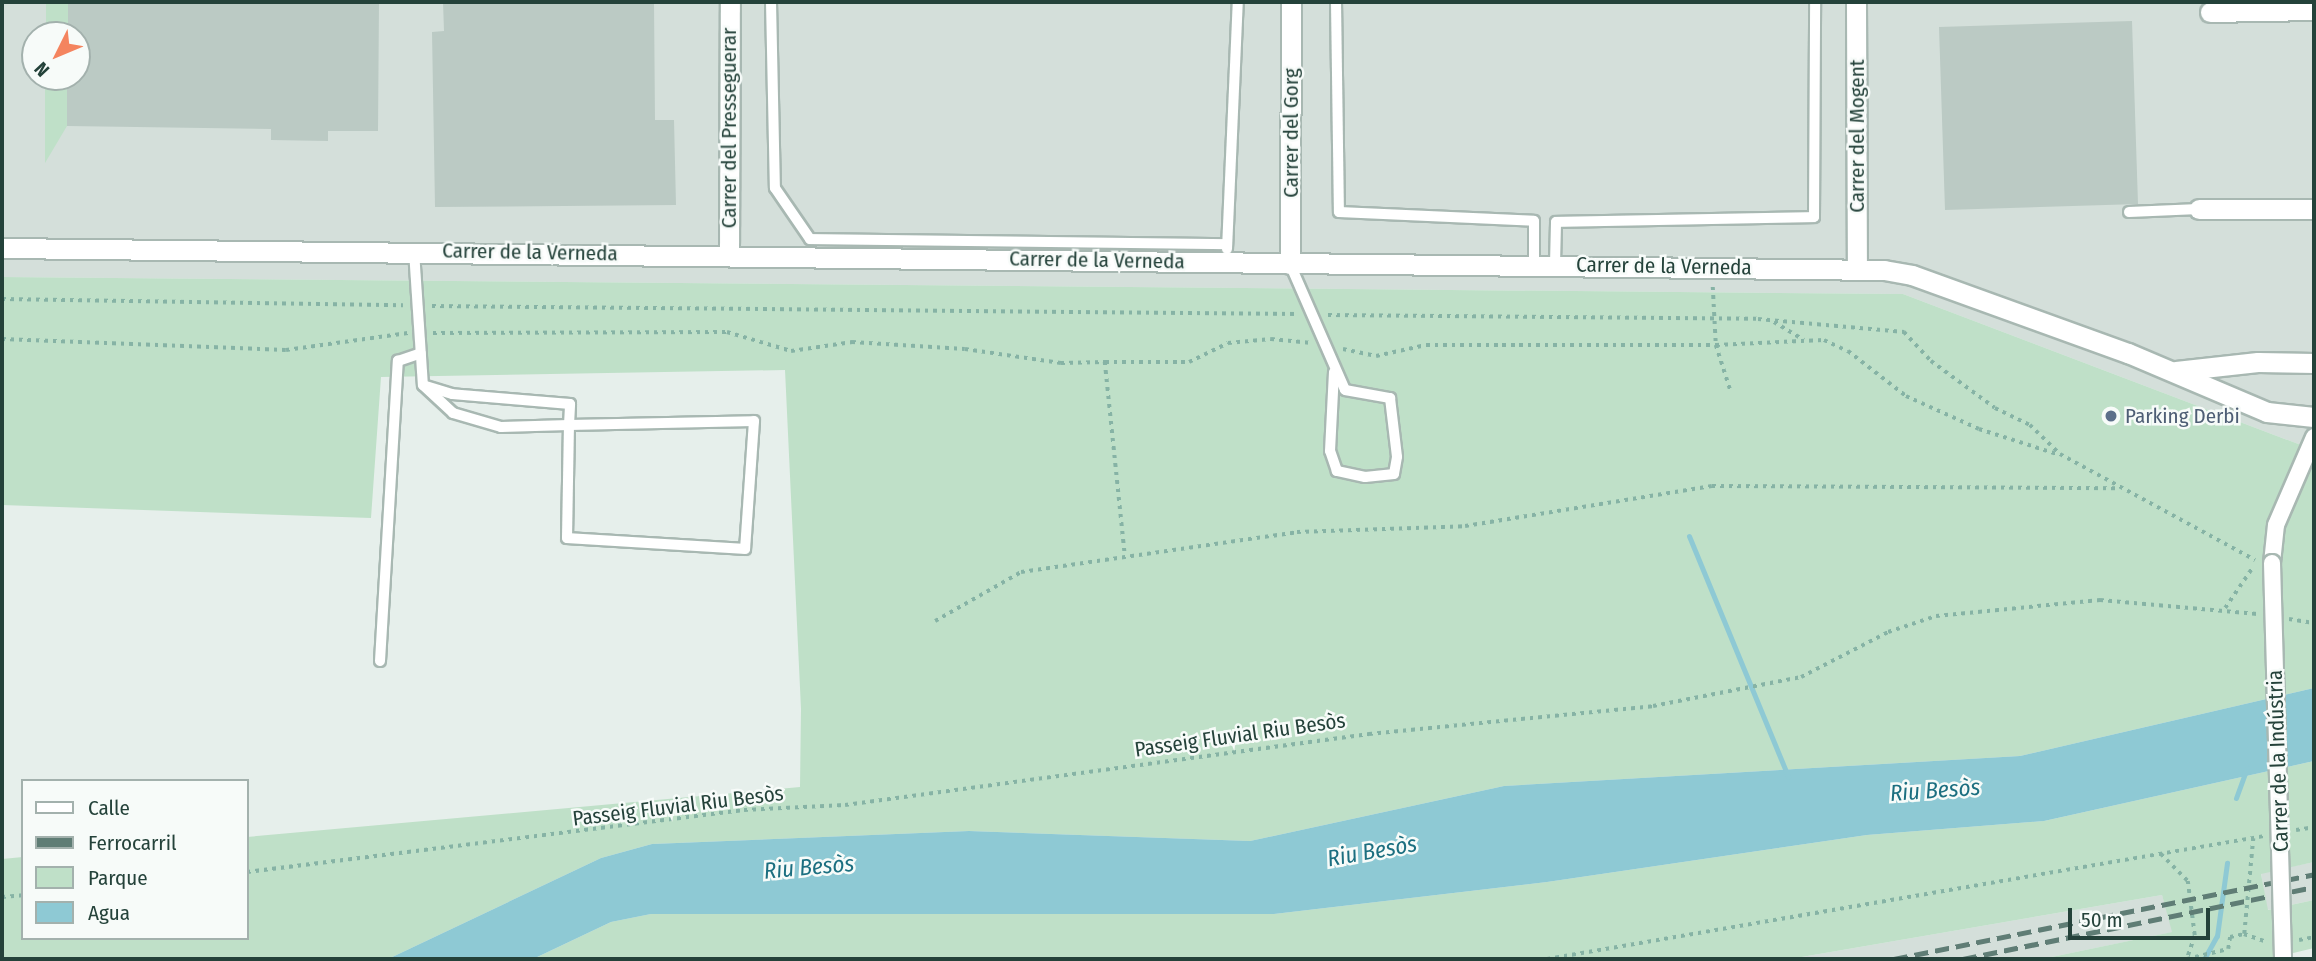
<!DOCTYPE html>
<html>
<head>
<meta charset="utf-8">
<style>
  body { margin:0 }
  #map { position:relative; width:2316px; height:961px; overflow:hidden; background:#e6efeb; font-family:"Fira Sans Condensed",sans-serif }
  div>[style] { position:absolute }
  .built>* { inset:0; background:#d4dfda }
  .green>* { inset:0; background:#bfe0c8 }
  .water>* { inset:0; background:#8ec9d4 }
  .stream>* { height:5px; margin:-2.5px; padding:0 2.5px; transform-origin:2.5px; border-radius:2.5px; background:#8ec9d4 }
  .building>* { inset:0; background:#bbcac4 }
  .path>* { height:3.5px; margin-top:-1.75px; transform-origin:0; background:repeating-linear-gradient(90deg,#86b3a5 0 3.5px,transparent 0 8.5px) }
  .roads { filter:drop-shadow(2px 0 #a8b8b2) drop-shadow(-2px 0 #a8b8b2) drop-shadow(0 2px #a8b8b2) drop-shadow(0 -2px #a8b8b2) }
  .service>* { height:10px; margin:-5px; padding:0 5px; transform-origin:5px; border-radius:5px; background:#fff }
  .pedestrian>* { height:16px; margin:-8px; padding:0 8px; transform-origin:8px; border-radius:8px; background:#fff }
  .minor>* { height:19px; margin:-9.5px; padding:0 9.5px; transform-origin:9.5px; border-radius:9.5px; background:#fff }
  .rail>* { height:5px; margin-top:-2.5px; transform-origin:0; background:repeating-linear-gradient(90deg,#5f7d75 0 14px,transparent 0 21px) }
  .bridges { filter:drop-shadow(2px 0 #a8b8b2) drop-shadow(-2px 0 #a8b8b2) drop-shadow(0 2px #a8b8b2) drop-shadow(0 -2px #a8b8b2) }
  .pedestrian-bridge>* { height:16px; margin:-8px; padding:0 8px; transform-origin:8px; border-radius:8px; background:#fff }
  .dots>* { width:19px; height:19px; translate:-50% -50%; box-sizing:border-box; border:4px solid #f7fbf9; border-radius:50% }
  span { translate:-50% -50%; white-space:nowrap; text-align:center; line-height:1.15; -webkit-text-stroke:5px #f7fbf9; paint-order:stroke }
  .street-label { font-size:21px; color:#24423a }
  .service-label { font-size:21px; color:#4e5e75 }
  .left { translate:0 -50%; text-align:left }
  .water-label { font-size:23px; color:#1c6f80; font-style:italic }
  .frame { position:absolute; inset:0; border:4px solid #24423a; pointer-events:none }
  .legend { position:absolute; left:21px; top:779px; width:228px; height:161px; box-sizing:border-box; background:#f7fbf9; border:2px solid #a3b1ad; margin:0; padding:9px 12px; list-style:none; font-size:21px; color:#24423a }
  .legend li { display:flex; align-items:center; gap:14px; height:35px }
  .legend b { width:35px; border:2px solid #a3b1ad }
  .north { position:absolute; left:21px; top:21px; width:70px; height:70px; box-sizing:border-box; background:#f7fbf9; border:2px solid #a3b1ad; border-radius:50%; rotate:227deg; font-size:19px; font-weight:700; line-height:28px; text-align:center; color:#24423a }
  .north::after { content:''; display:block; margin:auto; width:24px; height:32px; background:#f4845f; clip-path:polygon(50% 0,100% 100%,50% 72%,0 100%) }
  .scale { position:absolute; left:2068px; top:908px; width:142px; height:32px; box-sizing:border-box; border:4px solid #24423a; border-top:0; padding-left:9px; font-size:21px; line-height:24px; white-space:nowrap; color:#24423a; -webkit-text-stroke:5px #f7fbf9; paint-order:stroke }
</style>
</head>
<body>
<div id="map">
  <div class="built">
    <i style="clip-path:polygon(evenodd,2px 2px,2314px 2px,2314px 450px,1903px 294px,2px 277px,2px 2px,35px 35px,77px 35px,77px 77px,35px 77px,35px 35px)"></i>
    <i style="clip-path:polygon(2314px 862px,2314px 900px,2267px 910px,2261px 873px)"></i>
    <i style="clip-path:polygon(2162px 895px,2173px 932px,2042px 959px,1790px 959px)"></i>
  </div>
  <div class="green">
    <i style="clip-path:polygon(46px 2px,68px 2px,68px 35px,46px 35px)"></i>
    <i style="clip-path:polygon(45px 77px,67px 77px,67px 126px,45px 163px)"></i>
    <i style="clip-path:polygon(2px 277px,1903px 294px,2314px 450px,2314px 688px,2020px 756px,1504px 786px,1250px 841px,969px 831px,652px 844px,601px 858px,388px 959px,2px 959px,2px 859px,23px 857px,23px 938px,247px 938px,247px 837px,800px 787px,801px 709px,785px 370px,381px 377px,371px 518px,2px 505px)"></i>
    <i style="clip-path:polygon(2314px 761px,2314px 862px,2261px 874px,2268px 910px,2314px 900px,2314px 948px,2269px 959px,2042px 959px,2172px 932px,2162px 895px,1790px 959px,533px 959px,611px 922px,651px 914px,1274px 914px,1547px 882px,1867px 835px,2044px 821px)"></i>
  </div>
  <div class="water">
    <i style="clip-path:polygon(2314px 688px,2314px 761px,2044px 821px,1867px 835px,1547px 882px,1274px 914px,651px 914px,611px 922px,533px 959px,388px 959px,601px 858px,652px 844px,969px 831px,1250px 841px,1504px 786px,2020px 756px)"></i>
  </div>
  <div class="stream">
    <i style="left:1689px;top:536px;width:260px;rotate:67.6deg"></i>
    <i style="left:2236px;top:798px;width:32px;rotate:-70deg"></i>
    <i style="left:2204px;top:959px;width:26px;rotate:-61deg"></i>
    <i style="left:2217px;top:936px;width:74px;rotate:-82.2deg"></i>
  </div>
  <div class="building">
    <i style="clip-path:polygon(68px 2px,379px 2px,378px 131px,328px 131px,328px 141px,271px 140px,271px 129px,67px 126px,67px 77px,77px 77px,77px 35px,68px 35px)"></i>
    <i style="clip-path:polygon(443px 2px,654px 2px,655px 120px,674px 120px,676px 205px,435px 207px,432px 32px,444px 31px)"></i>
    <i style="clip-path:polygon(2132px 21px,2138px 204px,1945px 210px,1939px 27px)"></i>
  </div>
  <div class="path">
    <i style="left:1713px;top:287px;width:58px;rotate:87deg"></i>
    <i style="left:1716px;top:345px;width:49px;rotate:72.3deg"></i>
    <i style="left:2px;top:299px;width:401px;rotate:0.9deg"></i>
    <i style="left:432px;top:306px;width:867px;rotate:0.53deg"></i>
    <i style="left:1328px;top:315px;width:430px;rotate:0.5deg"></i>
    <i style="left:1758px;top:319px;width:147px;rotate:5.1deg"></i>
    <i style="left:1904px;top:332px;width:40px;rotate:47deg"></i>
    <i style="left:1931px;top:361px;width:79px;rotate:36.3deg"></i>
    <i style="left:1995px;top:408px;width:39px;rotate:26deg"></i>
    <i style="left:2030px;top:425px;width:42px;rotate:44deg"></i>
    <i style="left:2060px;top:454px;width:222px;rotate:28.5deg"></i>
    <i style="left:1774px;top:322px;width:35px;rotate:31deg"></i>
    <i style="left:433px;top:333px;width:294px;rotate:-0.2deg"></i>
    <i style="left:727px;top:332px;width:67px;rotate:16.5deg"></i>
    <i style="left:791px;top:351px;width:62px;rotate:-8.4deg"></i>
    <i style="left:852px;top:342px;width:113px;rotate:3.5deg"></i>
    <i style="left:965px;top:349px;width:97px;rotate:8.3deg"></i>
    <i style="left:1061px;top:363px;width:44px;rotate:-1.3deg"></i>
    <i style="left:1105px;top:362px;width:193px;rotate:84.1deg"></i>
    <i style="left:2px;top:339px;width:284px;rotate:2.2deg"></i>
    <i style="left:286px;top:350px;width:123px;rotate:-7.9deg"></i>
    <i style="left:1343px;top:349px;width:34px;rotate:12deg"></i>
    <i style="left:1376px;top:356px;width:51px;rotate:-12.4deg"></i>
    <i style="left:1426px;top:345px;width:290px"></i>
    <i style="left:1716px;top:345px;width:108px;rotate:-2.7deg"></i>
    <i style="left:1824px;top:340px;width:26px;rotate:25deg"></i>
    <i style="left:1848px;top:351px;width:73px;rotate:37.8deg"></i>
    <i style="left:1906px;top:396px;width:80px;rotate:24.3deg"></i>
    <i style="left:1979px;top:429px;width:82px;rotate:17.8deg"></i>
    <i style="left:1105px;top:362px;width:84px"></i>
    <i style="left:1189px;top:362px;width:43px;rotate:-26deg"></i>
    <i style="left:1228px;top:343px;width:43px;rotate:-5.3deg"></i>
    <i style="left:1271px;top:339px;width:41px;rotate:5.6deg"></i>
    <i style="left:2225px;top:608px;width:50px;rotate:-55.7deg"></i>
    <i style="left:2289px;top:619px;width:25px;rotate:9deg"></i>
    <i style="left:935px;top:621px;width:99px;rotate:-29.7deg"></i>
    <i style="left:1021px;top:572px;width:279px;rotate:-8.2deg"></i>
    <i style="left:1297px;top:532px;width:168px;rotate:-2deg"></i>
    <i style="left:1465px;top:526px;width:250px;rotate:-9.2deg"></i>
    <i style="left:1712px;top:486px;width:406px;rotate:0.3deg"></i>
    <i style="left:2296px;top:830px;width:18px;rotate:-9deg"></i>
    <i style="left:2161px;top:854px;width:38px;rotate:45deg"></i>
    <i style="left:2188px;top:881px;width:55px;rotate:82.7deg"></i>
    <i style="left:2195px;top:936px;width:24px;rotate:109deg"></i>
    <i style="left:247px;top:872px;width:501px;rotate:-7.11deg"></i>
    <i style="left:744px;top:810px;width:101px;rotate:-2.8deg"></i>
    <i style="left:845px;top:805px;width:529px;rotate:-7.72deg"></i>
    <i style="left:1369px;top:734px;width:285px;rotate:-5.6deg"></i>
    <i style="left:1653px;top:706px;width:151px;rotate:-11.1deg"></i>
    <i style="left:1801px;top:677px;width:98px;rotate:-27.3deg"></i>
    <i style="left:1888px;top:632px;width:51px;rotate:-18.4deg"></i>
    <i style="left:1936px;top:616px;width:165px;rotate:-5.6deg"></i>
    <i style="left:2100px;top:600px;width:158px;rotate:5.1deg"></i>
    <i style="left:2px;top:897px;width:21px;rotate:-5deg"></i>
    <i style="left:2244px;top:934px;width:96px;rotate:-84.6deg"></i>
    <i style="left:2299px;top:940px;width:15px;rotate:-11deg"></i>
    <i style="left:1547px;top:959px;width:727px;rotate:-9.73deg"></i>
    <i style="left:2187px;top:959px;width:42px;rotate:-13.7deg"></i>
    <i style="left:2228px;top:949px;width:12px;rotate:-81deg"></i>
    <i style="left:2230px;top:937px;width:14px;rotate:-12deg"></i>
    <i style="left:2244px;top:934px;width:24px;rotate:19deg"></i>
  </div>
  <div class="roads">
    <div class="service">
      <i style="left:771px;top:2px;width:186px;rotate:88.8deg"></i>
      <i style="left:775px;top:188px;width:62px;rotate:55.5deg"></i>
      <i style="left:810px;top:239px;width:417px;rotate:0.7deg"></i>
      <i style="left:1336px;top:2px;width:210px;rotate:89.2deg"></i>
      <i style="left:1339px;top:212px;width:195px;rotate:2.6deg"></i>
      <i style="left:1534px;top:221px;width:43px;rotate:90deg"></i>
      <i style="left:2129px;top:212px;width:70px;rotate:-2.5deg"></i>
      <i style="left:1227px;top:249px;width:247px;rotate:-87.5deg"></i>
      <i style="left:414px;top:251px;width:134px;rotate:86.2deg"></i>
      <i style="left:1290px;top:264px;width:137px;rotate:66.4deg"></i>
      <i style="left:1345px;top:390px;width:46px;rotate:10.1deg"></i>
      <i style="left:1390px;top:398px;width:59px;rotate:83.2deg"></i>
      <i style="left:1397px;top:457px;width:17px;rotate:100deg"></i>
      <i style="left:1394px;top:474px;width:29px;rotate:174deg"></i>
      <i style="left:1365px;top:477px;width:29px;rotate:-168deg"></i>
      <i style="left:1337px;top:471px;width:21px;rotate:-109deg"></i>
      <i style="left:1330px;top:451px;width:79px;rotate:-87.1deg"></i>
      <i style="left:1555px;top:264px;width:42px;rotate:-88.6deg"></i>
      <i style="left:1556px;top:222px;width:258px;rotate:-1.1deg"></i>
      <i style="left:1814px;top:217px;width:215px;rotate:-89.7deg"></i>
      <i style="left:569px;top:425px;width:21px;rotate:-87deg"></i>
      <i style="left:570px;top:404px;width:118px;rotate:-175.2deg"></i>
      <i style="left:452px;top:394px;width:30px;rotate:-163deg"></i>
      <i style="left:423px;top:385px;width:41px;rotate:43deg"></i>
      <i style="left:453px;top:413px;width:50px;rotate:16.3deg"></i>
      <i style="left:501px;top:427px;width:68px;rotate:-1.7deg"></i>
      <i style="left:569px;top:425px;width:185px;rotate:-1.2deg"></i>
      <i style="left:754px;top:421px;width:128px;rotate:94deg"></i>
      <i style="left:745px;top:549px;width:178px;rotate:-176.5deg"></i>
      <i style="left:567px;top:538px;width:113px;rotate:-89deg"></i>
      <i style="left:380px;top:661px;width:301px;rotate:-86.6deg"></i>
      <i style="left:398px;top:361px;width:24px;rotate:-19deg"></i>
    </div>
    <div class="pedestrian">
      <i style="left:2272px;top:563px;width:38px;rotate:-84deg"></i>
      <i style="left:2276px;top:525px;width:96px;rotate:-66.6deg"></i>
    </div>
    <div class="minor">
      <i style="left:1856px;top:2px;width:268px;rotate:89.8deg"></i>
      <i style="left:2210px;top:12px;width:104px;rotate:-1.1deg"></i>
      <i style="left:2199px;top:209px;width:115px"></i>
      <i style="left:2px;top:248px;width:1882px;rotate:0.67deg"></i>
      <i style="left:1884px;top:270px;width:28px;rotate:10deg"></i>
      <i style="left:1912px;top:275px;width:230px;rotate:19.9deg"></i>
      <i style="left:2128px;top:353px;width:151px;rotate:23deg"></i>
      <i style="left:2267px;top:412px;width:47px;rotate:6.1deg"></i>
      <i style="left:729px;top:254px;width:252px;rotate:-89.8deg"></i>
      <i style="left:1290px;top:264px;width:262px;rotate:-89.8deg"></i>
      <i style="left:2176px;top:371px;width:82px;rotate:-6.3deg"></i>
      <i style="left:2258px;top:362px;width:56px;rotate:1deg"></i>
    </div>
  </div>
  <div class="rail">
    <i style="left:1894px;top:959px;width:429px;rotate:-11.4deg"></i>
    <i style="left:1963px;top:959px;width:358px;rotate:-11.6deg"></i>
  </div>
  <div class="bridges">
    <div class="pedestrian-bridge">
      <i style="left:2272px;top:563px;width:396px;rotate:88.4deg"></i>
    </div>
  </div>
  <div class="dots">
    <i style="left:2111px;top:416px;background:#5c6f8a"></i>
  </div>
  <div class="street-label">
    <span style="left:729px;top:128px;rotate:-90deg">Carrer del Presseguerar</span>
    <span style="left:1291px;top:133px;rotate:-90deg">Carrer del Gorg</span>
    <span style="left:1857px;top:136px;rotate:-90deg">Carrer del Mogent</span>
    <span style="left:530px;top:252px;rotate:1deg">Carrer de la Verneda</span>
    <span style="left:1097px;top:260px;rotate:1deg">Carrer de la Verneda</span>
    <span style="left:1664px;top:266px;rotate:1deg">Carrer de la Verneda</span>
    <span style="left:1240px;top:735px;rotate:-8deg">Passeig Fluvial Riu Besòs</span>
    <span style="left:2278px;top:761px;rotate:-92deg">Carrer de la Indústria</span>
    <span style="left:678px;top:806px;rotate:-7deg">Passeig Fluvial Riu Besòs</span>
  </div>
  <div class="service-label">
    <span class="left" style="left:2125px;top:416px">Parking Derbi</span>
  </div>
  <div class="water-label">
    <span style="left:1935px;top:790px;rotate:-4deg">Riu Besòs</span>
    <span style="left:1372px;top:851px;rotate:-10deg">Riu Besòs</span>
    <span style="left:809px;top:867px;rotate:-5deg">Riu Besòs</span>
  </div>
  <div class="frame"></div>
  <ul class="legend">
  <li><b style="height:9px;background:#fff"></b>Calle</li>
  <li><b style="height:9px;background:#5f7d75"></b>Ferrocarril</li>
  <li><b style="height:19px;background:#bfe0c8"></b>Parque</li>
  <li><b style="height:19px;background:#8ec9d4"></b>Agua</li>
  </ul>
  <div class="north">N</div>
  <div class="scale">50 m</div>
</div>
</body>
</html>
